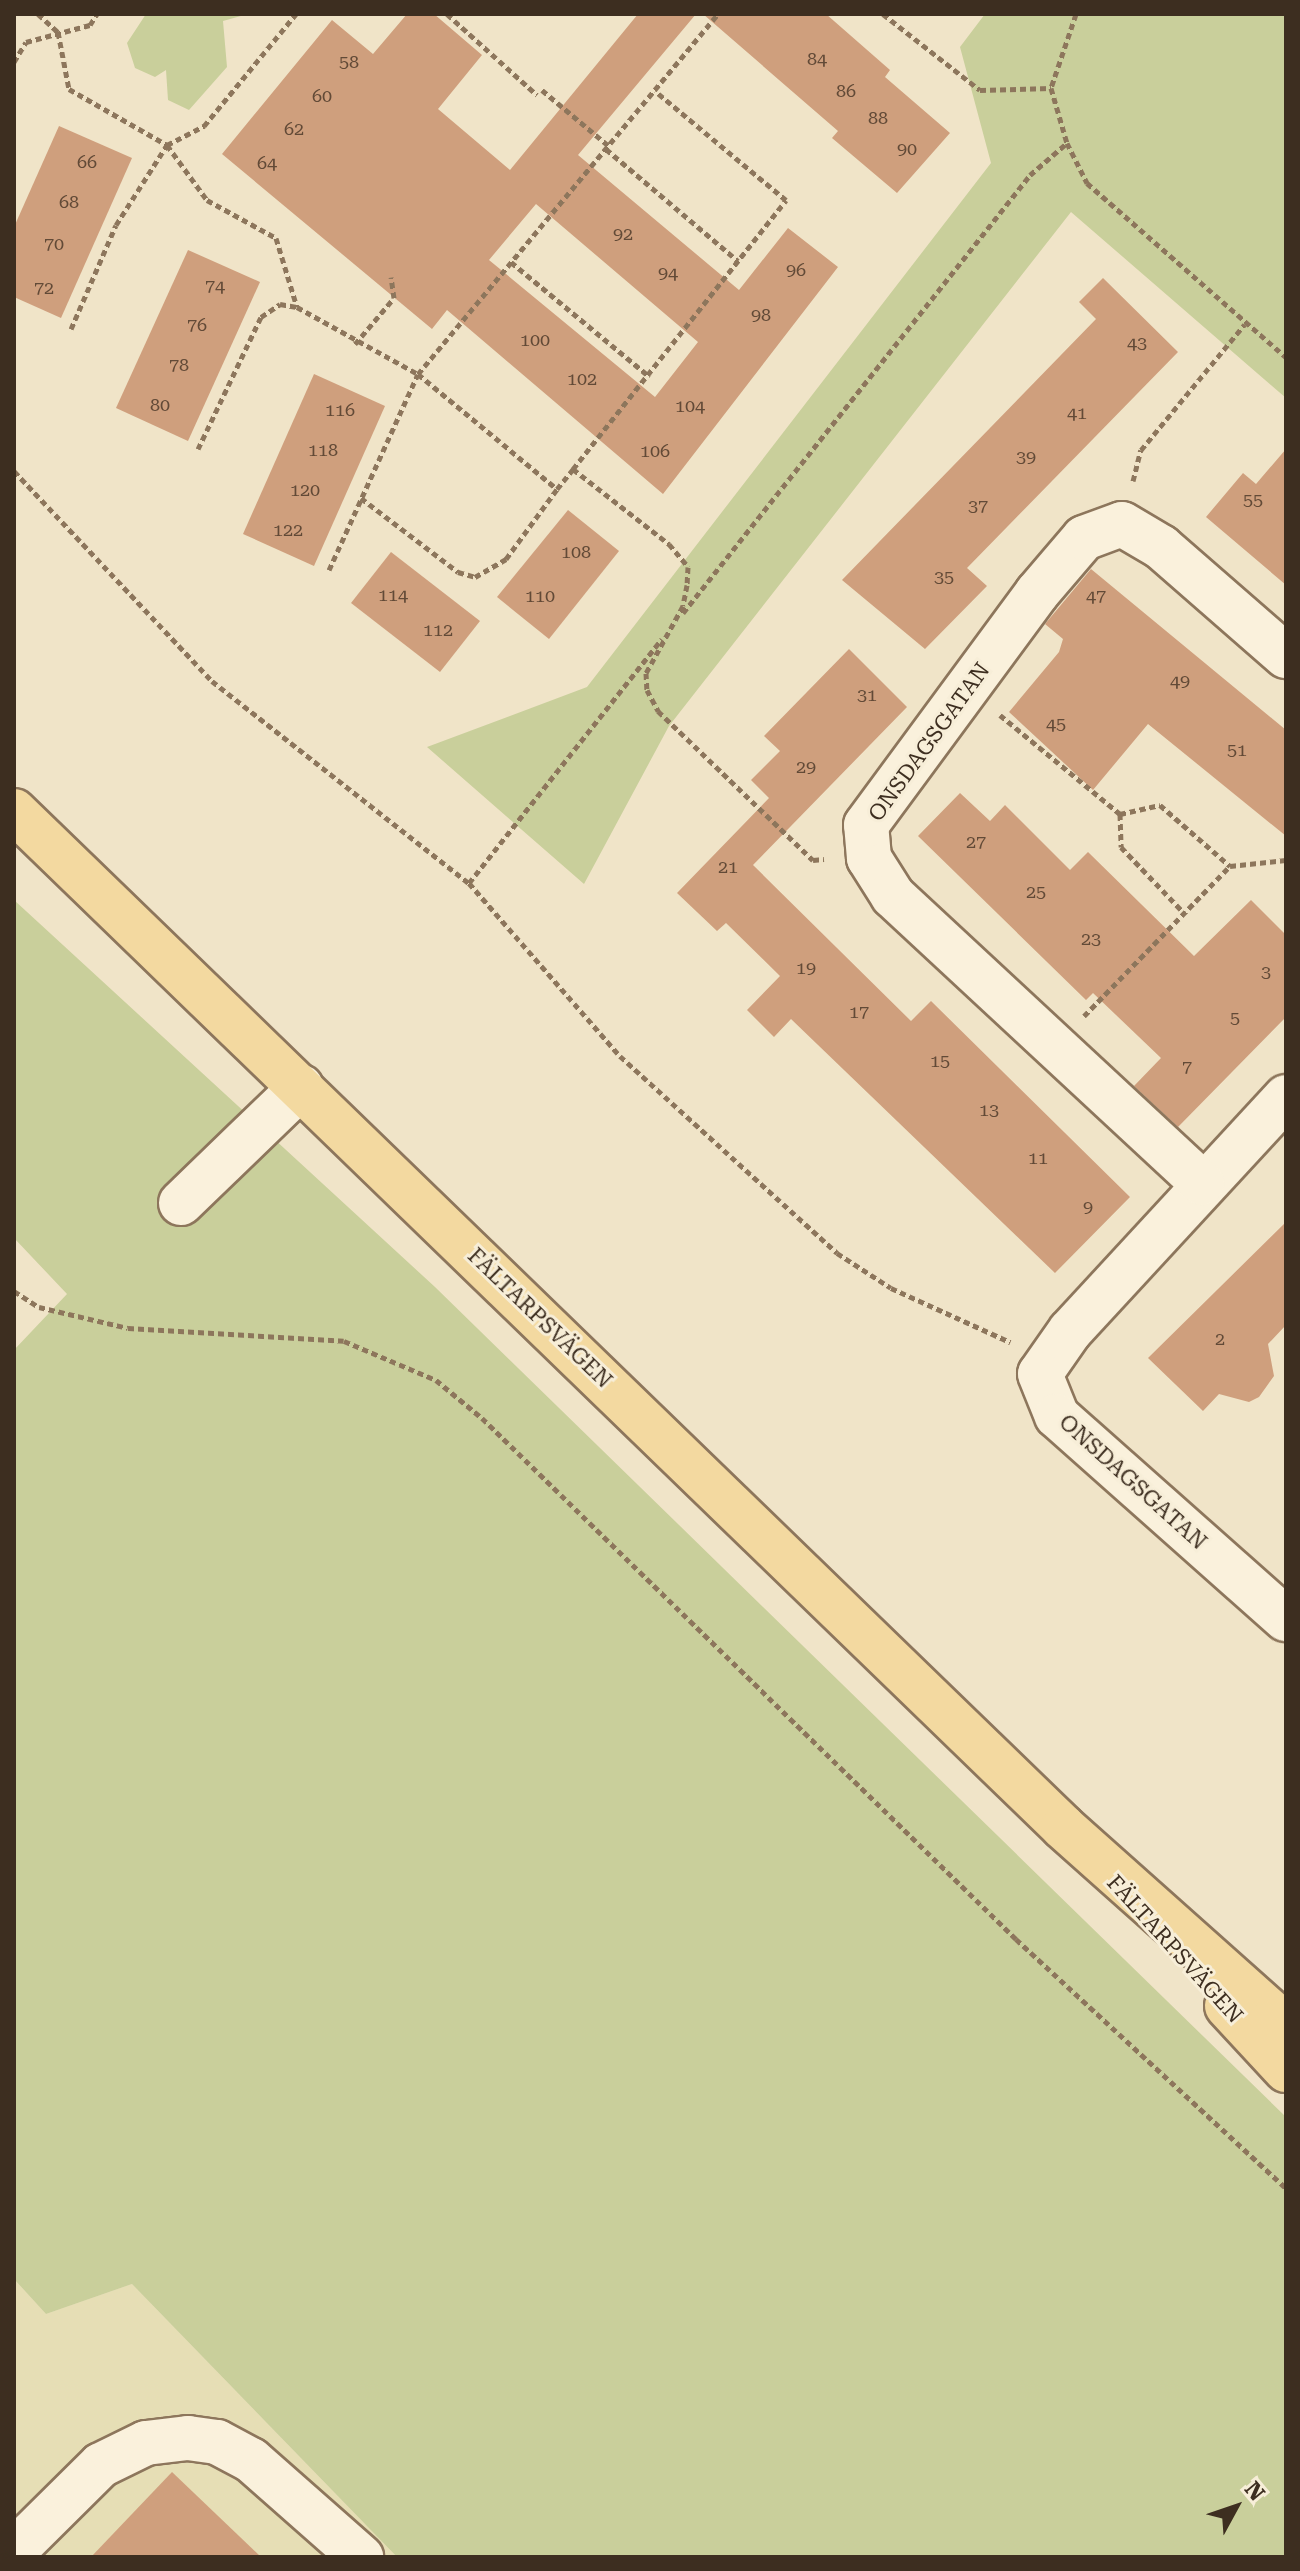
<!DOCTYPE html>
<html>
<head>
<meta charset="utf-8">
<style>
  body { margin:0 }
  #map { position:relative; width:1300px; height:2571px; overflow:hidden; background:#f0e4c8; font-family:"Roboto Serif",serif }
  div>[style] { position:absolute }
  .farmland>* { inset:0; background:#e6deb5 }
  .green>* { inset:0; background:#c9cf9b }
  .building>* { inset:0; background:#cf9f7d }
  .path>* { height:5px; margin-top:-2.5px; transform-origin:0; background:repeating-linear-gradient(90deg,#8d765c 0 6px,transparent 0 10px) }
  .roads { filter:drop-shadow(2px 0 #8d765c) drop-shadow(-2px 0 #8d765c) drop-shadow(0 2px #8d765c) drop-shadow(0 -2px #8d765c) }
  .minor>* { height:44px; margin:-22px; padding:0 22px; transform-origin:22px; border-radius:22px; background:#faf1dc }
  .major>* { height:44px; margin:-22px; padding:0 22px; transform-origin:22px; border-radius:22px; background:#f3d9a0 }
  span { translate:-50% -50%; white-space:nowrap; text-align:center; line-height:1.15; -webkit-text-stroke:6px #f7eed8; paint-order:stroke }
  .number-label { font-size:18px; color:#624a37 }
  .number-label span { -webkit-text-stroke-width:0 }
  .street-label { font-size:22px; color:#3d2e20 }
  .frame { position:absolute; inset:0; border:16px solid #3d2e20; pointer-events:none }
  .north { position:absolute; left:1196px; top:2467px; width:80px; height:80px; -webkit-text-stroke:6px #f7eed8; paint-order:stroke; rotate:50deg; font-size:22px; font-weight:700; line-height:32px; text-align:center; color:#3d2e20 }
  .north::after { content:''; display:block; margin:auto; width:28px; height:36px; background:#3d2e20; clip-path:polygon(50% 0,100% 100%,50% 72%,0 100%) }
</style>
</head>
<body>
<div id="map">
  <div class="farmland">
    <i style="clip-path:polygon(14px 2279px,46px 2314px,132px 2284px,397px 2557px,14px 2557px)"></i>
  </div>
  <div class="green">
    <i style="clip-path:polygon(146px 14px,248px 14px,223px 21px,227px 67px,189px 110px,168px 100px,166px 70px,155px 77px,135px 68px,127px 43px)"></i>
    <i style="clip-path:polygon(985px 14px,1286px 14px,1286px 398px,1071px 212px,669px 726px,584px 884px,427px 747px,587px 687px,991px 163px,960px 47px)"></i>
    <i style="clip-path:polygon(14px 900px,435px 1287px,1286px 2117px,1286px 2557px,397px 2557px,132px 2284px,46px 2314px,14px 2279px,14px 1350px,67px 1294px,14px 1238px)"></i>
  </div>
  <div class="building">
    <i style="clip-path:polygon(evenodd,407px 14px,434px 14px,482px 55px,438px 109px,510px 170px,638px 14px,696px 14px,578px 155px,739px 290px,788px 228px,838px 267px,663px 494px,447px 310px,432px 329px,222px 154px,332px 20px,373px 54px,407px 14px,536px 204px,698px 342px,655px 397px,489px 260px,536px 204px)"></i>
    <i style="clip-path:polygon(703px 14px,826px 14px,890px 70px,885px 77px,950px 133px,897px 193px,832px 138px,838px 131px)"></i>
    <i style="clip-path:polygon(59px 126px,132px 158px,61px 318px,14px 297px,14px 227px)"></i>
    <i style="clip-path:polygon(188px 250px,260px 282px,188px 441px,116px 408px)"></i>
    <i style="clip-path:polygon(1103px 278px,1178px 352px,967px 568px,987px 586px,925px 649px,842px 580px,1096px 319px,1079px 302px)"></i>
    <i style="clip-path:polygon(314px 374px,385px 406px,314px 566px,243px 534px)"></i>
    <i style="clip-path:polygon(1286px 449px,1286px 585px,1206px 517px,1243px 473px,1256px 484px)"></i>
    <i style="clip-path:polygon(568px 510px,619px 551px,549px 639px,497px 597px)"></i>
    <i style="clip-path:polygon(391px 552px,480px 621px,440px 672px,351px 603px)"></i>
    <i style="clip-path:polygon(1091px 569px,1286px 730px,1286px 836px,1148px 724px,1093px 790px,1009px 712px,1059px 652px,1063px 639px,1045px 624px)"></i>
    <i style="clip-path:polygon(849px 649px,907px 707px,753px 865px,911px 1021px,931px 1001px,1130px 1197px,1055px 1273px,791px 1019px,774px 1037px,747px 1010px,780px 976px,726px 923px,717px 931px,677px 893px,769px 798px,751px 780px,780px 751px,764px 736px)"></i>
    <i style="clip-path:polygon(960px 793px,990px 821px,1005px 805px,1070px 870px,1088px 852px,1194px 956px,1251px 900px,1286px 935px,1286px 1017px,1178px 1127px,1134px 1086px,1161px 1058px,1093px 993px,1086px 1000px,918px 836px)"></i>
    <i style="clip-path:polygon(1286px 1222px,1286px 1325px,1268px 1344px,1274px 1376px,1259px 1397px,1249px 1402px,1219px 1394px,1203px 1411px,1148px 1358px)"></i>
    <i style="clip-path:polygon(172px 2472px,261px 2557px,91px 2557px)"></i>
  </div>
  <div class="path">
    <i style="left:38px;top:14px;width:27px;rotate:42deg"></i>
    <i style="left:58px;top:32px;width:58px;rotate:79.1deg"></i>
    <i style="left:69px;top:89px;width:113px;rotate:29.7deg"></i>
    <i style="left:167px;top:145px;width:68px;rotate:54deg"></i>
    <i style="left:207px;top:200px;width:79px;rotate:28.8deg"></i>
    <i style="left:276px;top:238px;width:72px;rotate:73.1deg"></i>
    <i style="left:297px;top:307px;width:138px;rotate:29deg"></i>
    <i style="left:418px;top:374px;width:180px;rotate:39.6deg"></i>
    <i style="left:557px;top:489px;width:26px;rotate:-51deg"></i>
    <i style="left:573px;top:469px;width:122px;rotate:38deg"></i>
    <i style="left:669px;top:544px;width:30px;rotate:50deg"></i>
    <i style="left:688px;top:567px;width:18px;rotate:93deg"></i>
    <i style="left:687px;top:585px;width:21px;rotate:101deg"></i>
    <i style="left:683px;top:606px;width:77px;rotate:118.9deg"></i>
    <i style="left:646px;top:673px;width:17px;rotate:87deg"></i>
    <i style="left:647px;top:690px;width:24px;rotate:62deg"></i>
    <i style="left:658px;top:711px;width:215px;rotate:43.9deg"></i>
    <i style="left:813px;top:860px;width:11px;rotate:-5deg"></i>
    <i style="left:447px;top:14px;width:121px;rotate:42deg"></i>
    <i style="left:883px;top:14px;width:123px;rotate:38.1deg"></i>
    <i style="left:980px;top:90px;width:71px;rotate:-1.6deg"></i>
    <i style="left:1076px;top:14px;width:78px;rotate:108.7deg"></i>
    <i style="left:1051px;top:88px;width:57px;rotate:73.8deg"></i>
    <i style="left:1067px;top:143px;width:45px;rotate:63.4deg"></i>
    <i style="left:1087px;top:183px;width:264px;rotate:41.2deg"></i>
    <i style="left:14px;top:62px;width:23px;rotate:-59deg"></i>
    <i style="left:26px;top:42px;width:66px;rotate:-14.9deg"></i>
    <i style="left:90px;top:25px;width:13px;rotate:-58deg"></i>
    <i style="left:542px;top:90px;width:87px;rotate:39.9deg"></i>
    <i style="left:606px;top:149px;width:173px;rotate:40.3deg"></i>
    <i style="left:511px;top:262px;width:180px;rotate:39.6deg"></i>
    <i style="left:71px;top:329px;width:113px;rotate:-66.6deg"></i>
    <i style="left:116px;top:225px;width:95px;rotate:-57.5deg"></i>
    <i style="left:167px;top:145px;width:42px;rotate:-27.2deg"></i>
    <i style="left:204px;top:126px;width:145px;rotate:-50.6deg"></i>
    <i style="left:355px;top:344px;width:60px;rotate:-49.7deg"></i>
    <i style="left:394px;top:298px;width:21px;rotate:-98deg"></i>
    <i style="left:198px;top:449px;width:146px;rotate:-64.5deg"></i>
    <i style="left:261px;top:317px;width:23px;rotate:-34deg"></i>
    <i style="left:280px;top:304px;width:17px;rotate:10deg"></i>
    <i style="left:573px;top:469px;width:343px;rotate:-51.6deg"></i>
    <i style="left:786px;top:200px;width:170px;rotate:-140.2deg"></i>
    <i style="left:14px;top:471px;width:289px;rotate:46.7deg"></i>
    <i style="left:212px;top:681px;width:327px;rotate:38.2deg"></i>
    <i style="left:469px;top:883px;width:230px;rotate:48.9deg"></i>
    <i style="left:620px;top:1056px;width:293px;rotate:42.2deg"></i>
    <i style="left:837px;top:1253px;width:64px;rotate:32.9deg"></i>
    <i style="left:891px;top:1288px;width:131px;rotate:24.4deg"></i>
    <i style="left:1133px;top:481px;width:32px;rotate:-76deg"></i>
    <i style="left:1141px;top:450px;width:163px;rotate:-50.5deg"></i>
    <i style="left:361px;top:498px;width:122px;rotate:37.3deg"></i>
    <i style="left:458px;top:572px;width:18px;rotate:16deg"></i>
    <i style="left:475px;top:577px;width:36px;rotate:-30deg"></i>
    <i style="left:506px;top:559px;width:87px;rotate:-53.9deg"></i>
    <i style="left:329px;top:570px;width:215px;rotate:-65.6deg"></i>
    <i style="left:418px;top:374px;width:469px;rotate:-50.2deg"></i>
    <i style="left:683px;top:613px;width:559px;rotate:-51.61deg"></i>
    <i style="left:1030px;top:175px;width:49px;rotate:-40.9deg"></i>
    <i style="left:1000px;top:715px;width:156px;rotate:39.5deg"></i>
    <i style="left:1120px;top:814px;width:41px;rotate:-12.7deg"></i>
    <i style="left:1160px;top:805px;width:93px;rotate:41.1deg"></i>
    <i style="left:1120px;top:814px;width:33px;rotate:88deg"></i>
    <i style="left:1121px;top:847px;width:91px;rotate:46.3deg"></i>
    <i style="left:469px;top:883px;width:311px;rotate:-51.7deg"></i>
    <i style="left:1084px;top:1016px;width:209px;rotate:-45.8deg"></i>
    <i style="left:1230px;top:866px;width:56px;rotate:-6.1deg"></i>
    <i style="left:14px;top:1291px;width:30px;rotate:33deg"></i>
    <i style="left:39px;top:1307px;width:91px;rotate:13.3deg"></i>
    <i style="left:128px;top:1328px;width:216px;rotate:3.4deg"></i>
    <i style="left:344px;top:1341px;width:100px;rotate:23deg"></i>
    <i style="left:436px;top:1380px;width:60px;rotate:39.6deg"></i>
    <i style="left:482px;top:1418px;width:746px;rotate:44.29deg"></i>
    <i style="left:1016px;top:1939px;width:367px;rotate:42.7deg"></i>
  </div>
  <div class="roads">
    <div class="minor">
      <i style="left:1286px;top:1097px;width:318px;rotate:132.7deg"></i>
      <i style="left:1070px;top:1331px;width:52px;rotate:124.9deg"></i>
      <i style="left:1040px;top:1374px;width:45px;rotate:68deg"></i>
      <i style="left:1057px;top:1416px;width:306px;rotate:41.6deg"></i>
      <i style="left:1202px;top:1183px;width:422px;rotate:-137.1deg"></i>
      <i style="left:893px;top:896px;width:45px;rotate:-122.3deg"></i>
      <i style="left:869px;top:858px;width:33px;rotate:-95deg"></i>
      <i style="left:866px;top:825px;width:288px;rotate:-53.6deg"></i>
      <i style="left:1037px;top:593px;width:72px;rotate:-49.5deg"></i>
      <i style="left:1084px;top:538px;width:40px;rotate:-20.2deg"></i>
      <i style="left:1122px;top:524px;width:45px;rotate:30.5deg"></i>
      <i style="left:1161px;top:547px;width:166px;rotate:41.1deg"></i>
      <i style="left:181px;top:1203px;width:167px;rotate:-44deg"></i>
      <i style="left:14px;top:2551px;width:122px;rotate:-44.7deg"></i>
      <i style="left:101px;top:2465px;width:50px;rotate:-26.1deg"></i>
      <i style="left:146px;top:2443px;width:42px;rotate:-6.8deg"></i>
      <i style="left:188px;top:2438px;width:29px;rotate:8deg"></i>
      <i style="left:217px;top:2442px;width:38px;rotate:28deg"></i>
      <i style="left:251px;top:2460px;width:147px;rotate:41.4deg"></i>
    </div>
    <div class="major">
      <i style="left:14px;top:811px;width:1460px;rotate:44.08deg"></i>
      <i style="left:1063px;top:1827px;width:299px;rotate:41.7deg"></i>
      <i style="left:1227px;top:2006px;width:87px;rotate:47.3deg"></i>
    </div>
  </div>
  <div class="number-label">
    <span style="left:817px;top:59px">84</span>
    <span style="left:349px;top:62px">58</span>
    <span style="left:846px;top:91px">86</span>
    <span style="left:322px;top:96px">60</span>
    <span style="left:878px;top:118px">88</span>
    <span style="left:294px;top:129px">62</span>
    <span style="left:907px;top:149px">90</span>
    <span style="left:87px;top:162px">66</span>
    <span style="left:267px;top:163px">64</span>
    <span style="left:69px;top:202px">68</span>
    <span style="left:623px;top:234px">92</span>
    <span style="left:54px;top:244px">70</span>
    <span style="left:796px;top:270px">96</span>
    <span style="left:668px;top:273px">94</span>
    <span style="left:215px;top:286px">74</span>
    <span style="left:44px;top:288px">72</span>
    <span style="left:761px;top:315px">98</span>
    <span style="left:197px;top:325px">76</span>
    <span style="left:535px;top:340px">100</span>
    <span style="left:1137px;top:343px">43</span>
    <span style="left:179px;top:365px">78</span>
    <span style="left:582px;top:379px">102</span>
    <span style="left:160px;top:405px">80</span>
    <span style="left:690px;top:406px">104</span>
    <span style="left:340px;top:410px">116</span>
    <span style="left:1077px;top:413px">41</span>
    <span style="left:323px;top:450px">118</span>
    <span style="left:655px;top:451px">106</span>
    <span style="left:1026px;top:457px">39</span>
    <span style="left:305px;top:490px">120</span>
    <span style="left:1253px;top:500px">55</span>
    <span style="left:978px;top:506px">37</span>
    <span style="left:288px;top:530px">122</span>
    <span style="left:576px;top:552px">108</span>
    <span style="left:944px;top:577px">35</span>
    <span style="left:393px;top:595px">114</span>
    <span style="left:540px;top:596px">110</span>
    <span style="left:1096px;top:596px">47</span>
    <span style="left:438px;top:630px">112</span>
    <span style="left:1180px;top:681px">49</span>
    <span style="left:867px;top:695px">31</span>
    <span style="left:1056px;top:724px">45</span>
    <span style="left:1237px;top:750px">51</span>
    <span style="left:806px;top:767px">29</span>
    <span style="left:976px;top:842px">27</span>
    <span style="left:728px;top:867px">21</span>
    <span style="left:1036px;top:892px">25</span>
    <span style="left:1091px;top:939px">23</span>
    <span style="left:806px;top:968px">19</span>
    <span style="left:1266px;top:972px">3</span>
    <span style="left:859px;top:1012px">17</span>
    <span style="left:1235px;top:1018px">5</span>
    <span style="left:940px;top:1061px">15</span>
    <span style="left:1187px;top:1067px">7</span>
    <span style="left:989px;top:1110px">13</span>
    <span style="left:1038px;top:1158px">11</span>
    <span style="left:1088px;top:1207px">9</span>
    <span style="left:1220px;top:1339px">2</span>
  </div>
  <div class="street-label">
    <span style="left:929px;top:742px;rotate:-54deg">ONSDAGSGATAN</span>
    <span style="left:540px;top:1318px;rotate:44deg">FÄLTARPSVÄGEN</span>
    <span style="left:1133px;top:1482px;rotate:42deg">ONSDAGSGATAN</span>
    <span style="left:1175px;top:1949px;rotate:48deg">FÄLTARPSVÄGEN</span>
  </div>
  <div class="frame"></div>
  <div class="north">N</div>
</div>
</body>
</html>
